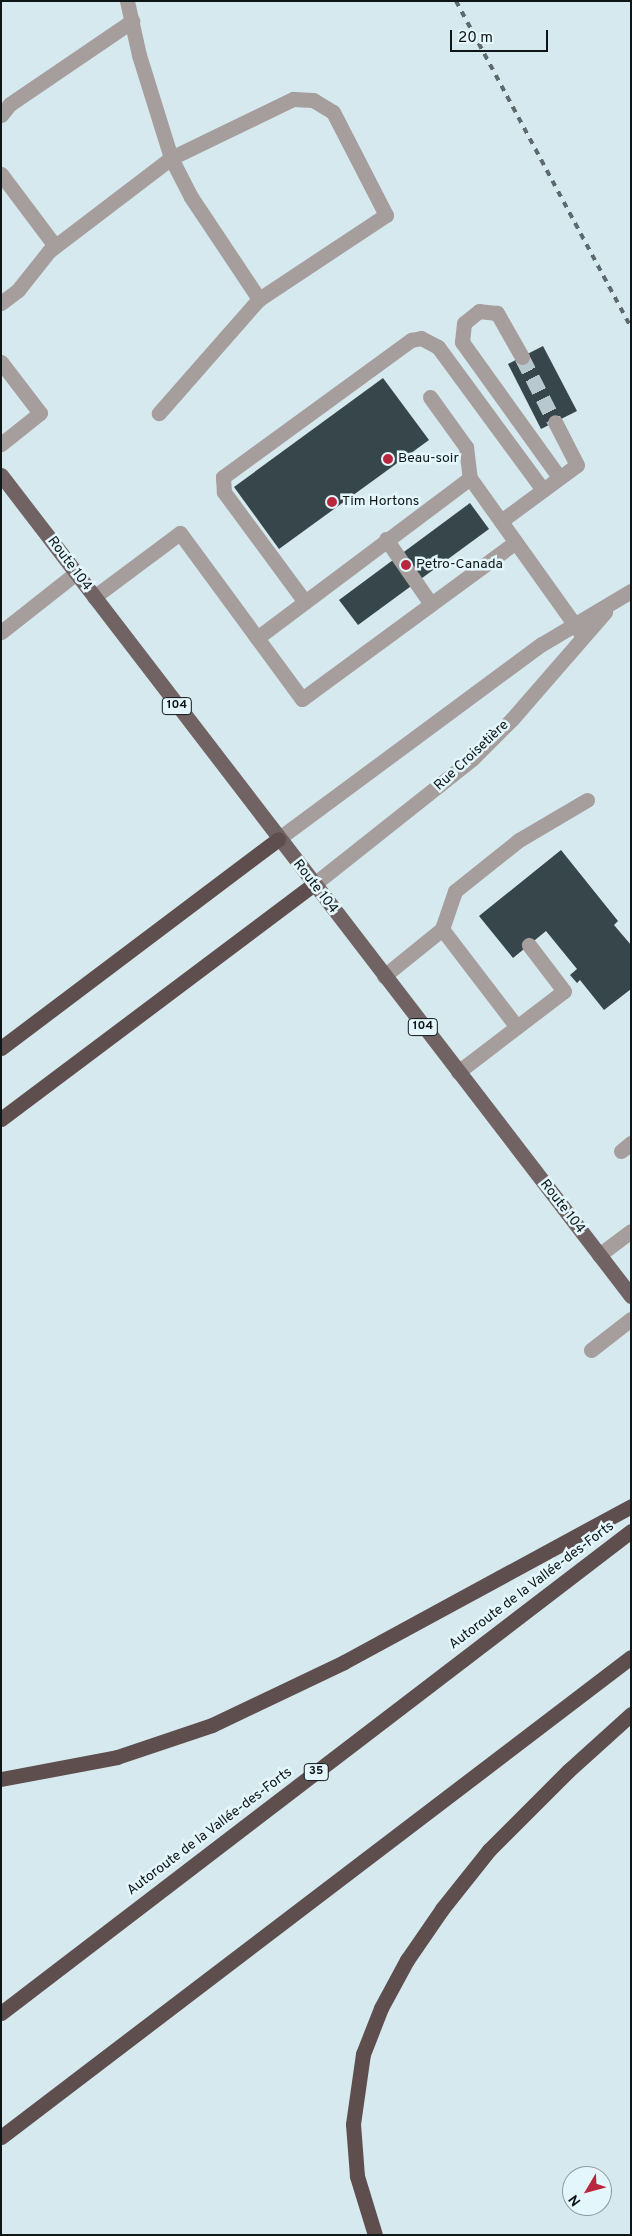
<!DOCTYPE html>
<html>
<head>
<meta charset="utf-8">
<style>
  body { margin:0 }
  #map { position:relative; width:632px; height:2236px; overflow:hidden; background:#d5e9ee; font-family:Overpass,sans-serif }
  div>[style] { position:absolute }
  .building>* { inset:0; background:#36464a }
  .minor-tunnel>* { height:15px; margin-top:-7.5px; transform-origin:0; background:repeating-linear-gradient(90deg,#b7c9ce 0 15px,transparent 0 23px) }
  .minor>* { height:15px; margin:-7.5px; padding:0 7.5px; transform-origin:7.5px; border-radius:7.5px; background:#a69d9d }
  .major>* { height:15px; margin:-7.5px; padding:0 7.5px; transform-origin:7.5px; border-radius:7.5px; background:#716363 }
  .highway>* { height:15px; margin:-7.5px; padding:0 7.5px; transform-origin:7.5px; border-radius:7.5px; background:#5e4e4e }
  .rail>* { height:4px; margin-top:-2px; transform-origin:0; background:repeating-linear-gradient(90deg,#5d6a6d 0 6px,transparent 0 12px) }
  .dots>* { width:14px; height:14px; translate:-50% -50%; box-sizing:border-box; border:2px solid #e3f6fb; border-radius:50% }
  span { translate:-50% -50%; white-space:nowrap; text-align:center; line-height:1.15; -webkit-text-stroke:5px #e3f6fb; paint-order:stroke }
  .shield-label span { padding:1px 4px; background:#e3f6fb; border:1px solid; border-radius:4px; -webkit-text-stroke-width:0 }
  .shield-label { font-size:12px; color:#0f1618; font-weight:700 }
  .poi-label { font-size:14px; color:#0f1618 }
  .left { translate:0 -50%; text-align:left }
  .street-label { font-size:14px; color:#0f1618 }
  .frame { position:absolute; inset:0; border:2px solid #0f1618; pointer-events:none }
  .north { position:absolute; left:562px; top:2166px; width:50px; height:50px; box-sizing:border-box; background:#e3f6fb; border:1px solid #8e9ca0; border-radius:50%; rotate:233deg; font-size:14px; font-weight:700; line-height:20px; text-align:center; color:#0f1618 }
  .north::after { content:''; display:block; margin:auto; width:18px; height:22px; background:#b8273e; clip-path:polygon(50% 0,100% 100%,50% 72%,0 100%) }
  .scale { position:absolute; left:450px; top:30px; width:98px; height:22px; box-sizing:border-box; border:2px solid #0f1618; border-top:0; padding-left:6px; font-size:15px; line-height:18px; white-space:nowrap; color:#0f1618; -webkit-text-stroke:4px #e3f6fb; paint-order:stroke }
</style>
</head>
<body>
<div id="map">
  <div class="building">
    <i style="clip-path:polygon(543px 346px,577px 411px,541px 429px,508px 364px)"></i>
    <i style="clip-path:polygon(383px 378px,429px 440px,279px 549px,234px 487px)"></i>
    <i style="clip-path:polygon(470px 503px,489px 529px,358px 625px,339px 600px)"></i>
    <i style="clip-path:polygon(561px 850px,618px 921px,614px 925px,631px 945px,631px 989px,604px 1010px,580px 980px,577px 983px,570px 975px,577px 969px,546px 931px,513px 958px,479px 916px)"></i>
  </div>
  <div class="minor-tunnel">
    <i style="left:522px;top:357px;width:73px;rotate:63.1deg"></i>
  </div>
  <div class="minor">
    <i style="left:127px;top:1px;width:55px;rotate:77.5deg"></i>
    <i style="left:139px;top:55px;width:108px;rotate:72.7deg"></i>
    <i style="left:171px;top:158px;width:44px;rotate:62.9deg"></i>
    <i style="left:191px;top:197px;width:123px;rotate:56.3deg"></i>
    <i style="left:1px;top:115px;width:14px;rotate:-51deg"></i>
    <i style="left:10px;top:104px;width:148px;rotate:-34.2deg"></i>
    <i style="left:1px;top:174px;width:90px;rotate:53.1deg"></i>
    <i style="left:1px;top:303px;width:21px;rotate:-37deg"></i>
    <i style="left:18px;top:290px;width:50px;rotate:-51.5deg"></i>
    <i style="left:49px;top:251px;width:153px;rotate:-37.3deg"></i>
    <i style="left:171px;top:158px;width:136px;rotate:-25.8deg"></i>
    <i style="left:293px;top:99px;width:20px;rotate:3deg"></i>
    <i style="left:313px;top:100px;width:23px;rotate:31deg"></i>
    <i style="left:333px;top:112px;width:116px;rotate:62.8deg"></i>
    <i style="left:386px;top:215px;width:152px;rotate:146.5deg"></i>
    <i style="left:259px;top:299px;width:152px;rotate:131.3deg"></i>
    <i style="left:522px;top:357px;width:51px;rotate:-119.6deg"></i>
    <i style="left:497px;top:313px;width:18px;rotate:-174deg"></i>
    <i style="left:479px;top:311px;width:19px;rotate:141deg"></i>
    <i style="left:464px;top:323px;width:19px;rotate:96deg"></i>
    <i style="left:462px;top:342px;width:166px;rotate:54.3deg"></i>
    <i style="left:1px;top:362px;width:64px;rotate:52.6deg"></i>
    <i style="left:40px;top:413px;width:50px;rotate:141.5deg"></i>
    <i style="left:430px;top:397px;width:62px;rotate:54.2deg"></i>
    <i style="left:466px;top:447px;width:31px;rotate:83deg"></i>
    <i style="left:470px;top:478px;width:189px;rotate:54.5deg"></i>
    <i style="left:501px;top:521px;width:94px;rotate:-36.4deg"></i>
    <i style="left:577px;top:465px;width:48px;rotate:-117.1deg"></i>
    <i style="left:386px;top:539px;width:79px;rotate:55.3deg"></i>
    <i style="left:94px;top:597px;width:107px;rotate:-36.7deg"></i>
    <i style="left:180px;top:533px;width:206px;rotate:53.7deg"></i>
    <i style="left:302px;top:699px;width:265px;rotate:-36.3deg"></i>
    <i style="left:305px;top:602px;width:137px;rotate:-126.4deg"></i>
    <i style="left:224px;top:492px;width:15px;rotate:-94deg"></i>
    <i style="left:223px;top:477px;width:233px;rotate:-36.1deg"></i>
    <i style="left:411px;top:340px;width:10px;rotate:-11deg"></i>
    <i style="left:421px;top:338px;width:19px;rotate:28deg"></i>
    <i style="left:438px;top:347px;width:177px;rotate:53.7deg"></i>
    <i style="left:1px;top:632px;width:95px;rotate:-38.2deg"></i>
    <i style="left:257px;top:638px;width:266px;rotate:-36.9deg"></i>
    <i style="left:278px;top:839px;width:328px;rotate:-36.5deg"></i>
    <i style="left:542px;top:644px;width:104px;rotate:-30.8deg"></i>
    <i style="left:313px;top:885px;width:203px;rotate:-38.4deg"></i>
    <i style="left:472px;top:759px;width:57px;rotate:-45deg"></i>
    <i style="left:512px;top:719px;width:142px;rotate:-49deg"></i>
    <i style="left:442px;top:929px;width:40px;rotate:-71.1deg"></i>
    <i style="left:455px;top:891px;width:82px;rotate:-38.6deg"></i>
    <i style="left:519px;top:840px;width:79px;rotate:-30.5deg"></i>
    <i style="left:384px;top:976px;width:75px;rotate:-39deg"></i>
    <i style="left:442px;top:929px;width:123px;rotate:52.6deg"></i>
    <i style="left:458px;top:1072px;width:133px;rotate:-37.4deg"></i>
    <i style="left:564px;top:991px;width:58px;rotate:-127.3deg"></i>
    <i style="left:621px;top:1151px;width:13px;rotate:-39deg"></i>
    <i style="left:599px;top:1255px;width:40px;rotate:-37deg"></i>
    <i style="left:591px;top:1350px;width:51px;rotate:-37.8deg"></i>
  </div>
  <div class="major">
    <i style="left:1px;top:475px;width:1035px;rotate:52.5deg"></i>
  </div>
  <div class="highway">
    <i style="left:1px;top:1048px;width:347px;rotate:-37deg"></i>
    <i style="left:1px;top:1119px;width:390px;rotate:-36.9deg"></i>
    <i style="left:1px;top:1779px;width:118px;rotate:-10.7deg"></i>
    <i style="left:117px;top:1757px;width:100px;rotate:-18.6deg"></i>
    <i style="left:212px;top:1725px;width:146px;rotate:-25.5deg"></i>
    <i style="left:344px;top:1662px;width:327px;rotate:-28.5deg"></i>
    <i style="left:1px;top:2013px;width:793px;rotate:-37.42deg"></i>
    <i style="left:1px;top:2137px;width:792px;rotate:-37.3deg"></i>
    <i style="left:375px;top:2235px;width:62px;rotate:-107deg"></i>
    <i style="left:357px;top:2176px;width:52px;rotate:-94.4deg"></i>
    <i style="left:353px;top:2124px;width:71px;rotate:-81.9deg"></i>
    <i style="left:363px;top:2054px;width:49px;rotate:-68.6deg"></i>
    <i style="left:381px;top:2008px;width:55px;rotate:-61.6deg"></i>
    <i style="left:407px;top:1960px;width:62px;rotate:-55.5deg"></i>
    <i style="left:442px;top:1909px;width:75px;rotate:-51.5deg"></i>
    <i style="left:489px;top:1850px;width:112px;rotate:-45deg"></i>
    <i style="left:568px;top:1771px;width:85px;rotate:-42.1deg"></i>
  </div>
  <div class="rail">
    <i style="left:456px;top:1px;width:370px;rotate:61.8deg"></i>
  </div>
  <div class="dots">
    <i style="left:388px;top:459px;background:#b8273e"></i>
    <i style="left:332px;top:502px;background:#b8273e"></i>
    <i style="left:406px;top:565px;background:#b8273e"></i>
  </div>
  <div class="shield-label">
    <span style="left:177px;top:706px">104</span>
    <span style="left:423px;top:1027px">104</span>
    <span style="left:316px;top:1772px">35</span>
  </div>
  <div class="poi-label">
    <span class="left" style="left:398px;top:459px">Beau-soir</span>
    <span class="left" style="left:342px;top:502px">Tim Hortons</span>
    <span class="left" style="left:416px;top:565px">Petro-Canada</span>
  </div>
  <div class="street-label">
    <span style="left:69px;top:564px;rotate:53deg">Route 104</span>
    <span style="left:472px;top:756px;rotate:-43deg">Rue Croisetière</span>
    <span style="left:315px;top:887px;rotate:52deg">Route 104</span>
    <span style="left:562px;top:1207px;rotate:52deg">Route 104</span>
    <span style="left:532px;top:1586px;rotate:-37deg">Autoroute de la Vallée-des-Forts</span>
    <span style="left:210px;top:1832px;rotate:-37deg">Autoroute de la Vallée-des-Forts</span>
  </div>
  <div class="frame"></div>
  <div class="north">N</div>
  <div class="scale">20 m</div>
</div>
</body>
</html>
